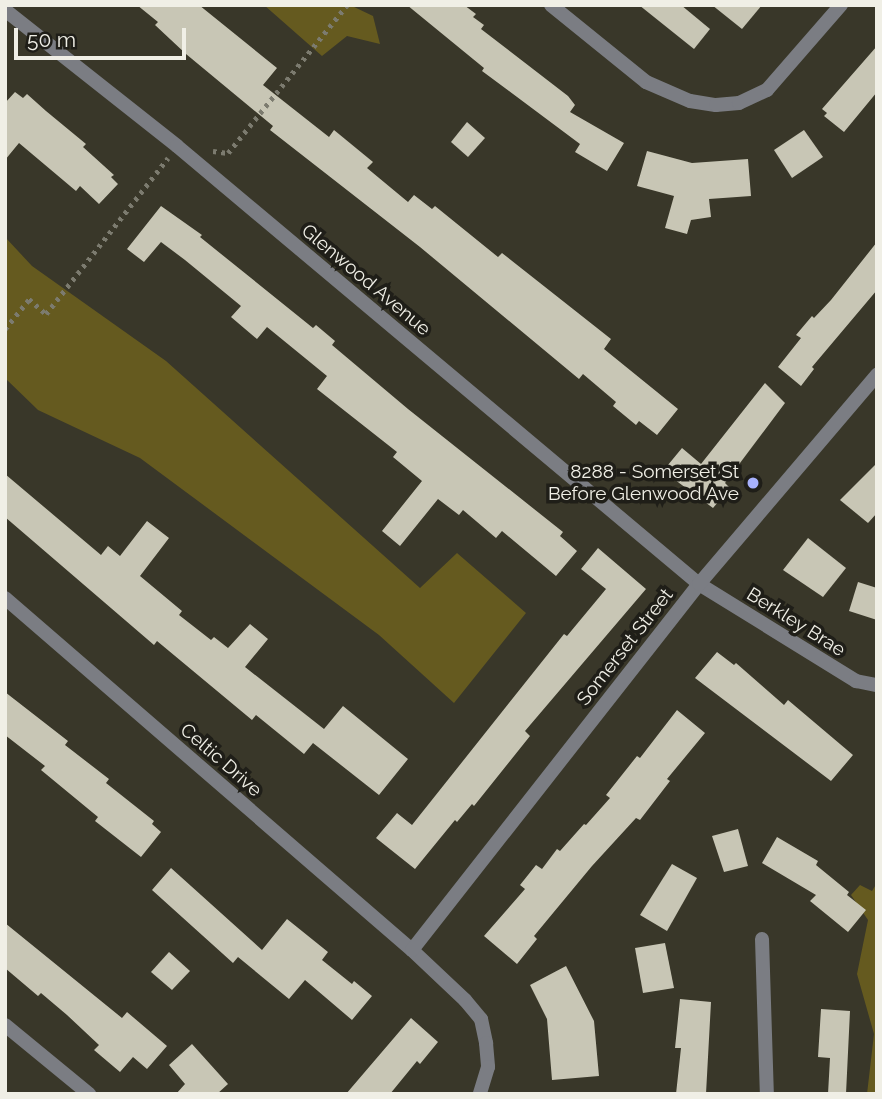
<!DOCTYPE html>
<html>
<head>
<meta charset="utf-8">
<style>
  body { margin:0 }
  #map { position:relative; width:882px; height:1099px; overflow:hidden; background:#393729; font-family:Raleway,sans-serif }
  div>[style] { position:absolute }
  .green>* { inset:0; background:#655a1f }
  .building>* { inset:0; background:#c8c6b5 }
  .path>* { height:4.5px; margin-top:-2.25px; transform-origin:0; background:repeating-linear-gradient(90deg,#7c7b6f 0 3.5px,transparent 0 8.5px) }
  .minor>* { height:14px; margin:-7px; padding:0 7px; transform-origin:7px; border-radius:7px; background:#7b7d83 }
  .dots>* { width:19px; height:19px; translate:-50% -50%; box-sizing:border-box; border:4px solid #1f1e18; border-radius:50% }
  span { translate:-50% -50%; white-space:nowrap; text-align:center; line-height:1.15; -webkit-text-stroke:7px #1f1e18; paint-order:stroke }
  .street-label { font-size:19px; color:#f0efe6 }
  .poi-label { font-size:19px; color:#f0efe6 }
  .right { translate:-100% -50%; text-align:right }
  .frame { position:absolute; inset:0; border:7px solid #f0efe6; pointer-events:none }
  .scale { position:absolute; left:14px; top:28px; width:172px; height:32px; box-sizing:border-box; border:4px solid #f0efe6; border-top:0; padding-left:9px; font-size:21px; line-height:24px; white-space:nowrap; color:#f0efe6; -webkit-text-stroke:5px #1f1e18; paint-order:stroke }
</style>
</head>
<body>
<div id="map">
  <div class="green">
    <i style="clip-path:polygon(264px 5px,350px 5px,373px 16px,380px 44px,347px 36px,322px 56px)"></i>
    <i style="clip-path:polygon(5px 237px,32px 266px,166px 361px,420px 588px,457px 553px,526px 613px,454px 703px,379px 635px,140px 458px,38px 410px,5px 378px)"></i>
    <i style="clip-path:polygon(877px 883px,877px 1094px,867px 1094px,874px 1034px,857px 974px,868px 920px,851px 895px,860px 885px,872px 891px)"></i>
  </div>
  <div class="building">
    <i style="clip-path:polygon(137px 5px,199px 5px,277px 68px,263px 85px,329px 137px,334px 130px,373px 162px,367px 168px,408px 202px,414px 195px,432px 209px,435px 206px,498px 257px,502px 253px,611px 339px,604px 349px,678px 409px,657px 435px,639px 421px,636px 425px,613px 406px,616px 402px,583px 374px,579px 379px,420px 247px,270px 130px,273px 126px,186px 54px,155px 25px,158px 22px)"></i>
    <i style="clip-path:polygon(407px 5px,464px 5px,476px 14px,473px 17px,484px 25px,481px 29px,568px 96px,575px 105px,570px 112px,624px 143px,607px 171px,575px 152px,580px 144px,482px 71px,484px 68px)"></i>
    <i style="clip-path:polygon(639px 5px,681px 5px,710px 29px,694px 49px)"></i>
    <i style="clip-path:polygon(712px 5px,762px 5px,742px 29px)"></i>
    <i style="clip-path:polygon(877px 46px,877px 92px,844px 132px,824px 116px,827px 113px,822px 109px)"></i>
    <i style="clip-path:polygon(15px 92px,23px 98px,27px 94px,46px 111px,86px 144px,83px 147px,114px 175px,111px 177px,118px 184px,99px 204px,80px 186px,76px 191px,19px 143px,5px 160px,5px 103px)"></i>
    <i style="clip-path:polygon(467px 122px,485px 138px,468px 157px,451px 142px)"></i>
    <i style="clip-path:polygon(804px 130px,823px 157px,792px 178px,774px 150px)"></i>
    <i style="clip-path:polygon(647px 151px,692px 163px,748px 159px,751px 196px,709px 199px,711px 217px,691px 220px,687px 234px,665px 228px,674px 196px,637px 186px)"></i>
    <i style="clip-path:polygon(161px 206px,202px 235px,200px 237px,313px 328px,316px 325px,335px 341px,332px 345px,408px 409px,563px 532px,560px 536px,577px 551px,556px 576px,502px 531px,496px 538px,463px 510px,459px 515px,438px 499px,400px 546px,382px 531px,422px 481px,393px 457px,397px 452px,317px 389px,327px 376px,267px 327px,257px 339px,231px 317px,241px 306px,185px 260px,161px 242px,144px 262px,127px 249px)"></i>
    <i style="clip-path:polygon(877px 242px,877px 290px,812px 367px,814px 369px,801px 386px,778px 367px,801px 338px,796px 335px,812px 316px,814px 318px,831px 300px)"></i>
    <i style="clip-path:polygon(765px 383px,785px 403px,725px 483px,730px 488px,713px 508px,663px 471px,682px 448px,701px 464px)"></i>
    <i style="clip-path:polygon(877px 463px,877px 513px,868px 523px,840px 500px)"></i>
    <i style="clip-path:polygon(5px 474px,101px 555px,108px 546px,120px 556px,147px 521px,169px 538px,140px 576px,182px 611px,179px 615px,211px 640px,214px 637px,228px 648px,250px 624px,268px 639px,245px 667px,324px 729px,343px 706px,408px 759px,379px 795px,313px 743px,304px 754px,256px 715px,252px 720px,157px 641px,154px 645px,5px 517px)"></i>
    <i style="clip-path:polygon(808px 538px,846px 568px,823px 597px,783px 570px)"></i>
    <i style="clip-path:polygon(598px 548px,646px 589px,525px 731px,530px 736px,474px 806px,472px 804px,457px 822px,455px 820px,415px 869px,376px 838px,397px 813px,412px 825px,564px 634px,567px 636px,606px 589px,581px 569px)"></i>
    <i style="clip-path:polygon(858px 582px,877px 588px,877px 620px,849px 611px)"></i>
    <i style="clip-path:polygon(717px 652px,734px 665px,736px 663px,784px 705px,788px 700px,853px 755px,831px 781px,695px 678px)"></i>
    <i style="clip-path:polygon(5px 692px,68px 741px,65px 745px,109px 779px,106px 783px,154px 821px,152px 824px,161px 832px,141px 857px,95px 821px,98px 817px,41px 770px,45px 766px,5px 735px)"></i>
    <i style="clip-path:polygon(677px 710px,705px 733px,667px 779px,670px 781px,640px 820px,636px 818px,592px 866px,534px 936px,537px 939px,517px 964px,484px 936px,525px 889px,520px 885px,536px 865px,542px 869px,557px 849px,560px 851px,584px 824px,586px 825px,610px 798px,606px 795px,637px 756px,640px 758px)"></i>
    <i style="clip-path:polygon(738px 829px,748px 866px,724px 872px,712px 836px)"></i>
    <i style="clip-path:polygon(777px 837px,818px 861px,816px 865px,849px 892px,847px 895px,866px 910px,848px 932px,810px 901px,816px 895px,762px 863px)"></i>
    <i style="clip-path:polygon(672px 864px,697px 878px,667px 931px,640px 915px)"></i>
    <i style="clip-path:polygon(171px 868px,262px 950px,287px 919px,328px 952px,322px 960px,352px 984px,354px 981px,372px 996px,352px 1020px,305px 980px,289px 999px,238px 957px,233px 963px,152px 890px)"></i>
    <i style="clip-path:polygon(5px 923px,122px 1018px,127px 1012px,167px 1046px,147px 1069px,133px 1057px,120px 1072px,94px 1050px,99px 1045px,67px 1015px,41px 993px,38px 996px,5px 968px)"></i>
    <i style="clip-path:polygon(665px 943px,674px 988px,643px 993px,635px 948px)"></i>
    <i style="clip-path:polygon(169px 952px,190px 971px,172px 990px,151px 972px)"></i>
    <i style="clip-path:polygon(566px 966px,594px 1021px,599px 1076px,552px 1080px,547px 1019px,530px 985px)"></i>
    <i style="clip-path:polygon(680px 999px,711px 1002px,706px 1094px,676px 1094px,681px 1048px,675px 1048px)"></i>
    <i style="clip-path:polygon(821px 1009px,850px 1011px,846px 1094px,828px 1094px,830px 1058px,818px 1057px)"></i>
    <i style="clip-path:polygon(411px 1018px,438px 1042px,420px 1064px,417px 1061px,390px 1094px,346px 1094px)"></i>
    <i style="clip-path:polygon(192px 1044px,228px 1084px,217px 1094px,176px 1094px,185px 1084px,169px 1065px)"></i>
  </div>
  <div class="path">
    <i style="left:213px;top:151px;width:15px;rotate:8deg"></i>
    <i style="left:228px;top:153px;width:190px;rotate:-51.2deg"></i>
    <i style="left:5px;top:329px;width:38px;rotate:-51deg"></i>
    <i style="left:29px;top:299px;width:23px;rotate:41deg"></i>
    <i style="left:46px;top:314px;width:198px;rotate:-52deg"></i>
  </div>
  <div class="minor">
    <i style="left:551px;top:5px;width:122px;rotate:39deg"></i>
    <i style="left:646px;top:82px;width:48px;rotate:23.4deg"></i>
    <i style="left:690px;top:101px;width:26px;rotate:9deg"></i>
    <i style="left:716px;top:105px;width:23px;rotate:-5deg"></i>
    <i style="left:739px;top:103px;width:31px;rotate:-25deg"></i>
    <i style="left:767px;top:90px;width:113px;rotate:-49deg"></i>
    <i style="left:5px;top:10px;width:219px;rotate:38.3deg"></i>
    <i style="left:177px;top:146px;width:681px;rotate:40deg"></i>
    <i style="left:699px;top:584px;width:185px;rotate:31.7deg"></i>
    <i style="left:856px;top:681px;width:21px;rotate:11deg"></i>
    <i style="left:5px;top:598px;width:538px;rotate:40.86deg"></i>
    <i style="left:412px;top:950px;width:73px;rotate:43.3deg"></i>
    <i style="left:465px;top:1000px;width:25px;rotate:50deg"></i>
    <i style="left:481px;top:1019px;width:25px;rotate:78deg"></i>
    <i style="left:486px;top:1043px;width:24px;rotate:85deg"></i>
    <i style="left:488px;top:1067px;width:28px;rotate:107deg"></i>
    <i style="left:762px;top:939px;width:155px;rotate:88.2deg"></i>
    <i style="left:412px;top:950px;width:465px;rotate:-51.9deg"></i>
    <i style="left:699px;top:584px;width:275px;rotate:-49.6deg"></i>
    <i style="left:5px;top:1025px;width:109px;rotate:39.4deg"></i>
  </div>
  <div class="dots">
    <i style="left:753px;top:483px;background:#a7b1fc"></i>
  </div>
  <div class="street-label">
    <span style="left:366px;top:280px;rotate:40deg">Glenwood Avenue</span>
    <span style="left:796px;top:622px;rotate:32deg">Berkley Brae</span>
    <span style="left:625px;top:647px;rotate:-52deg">Somerset Street</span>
    <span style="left:221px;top:760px;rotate:41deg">Celtic Drive</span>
  </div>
  <div class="poi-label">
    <span class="right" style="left:739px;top:483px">8288 - Somerset St<br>Before Glenwood Ave</span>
  </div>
  <div class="frame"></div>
  <div class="scale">50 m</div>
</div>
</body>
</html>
